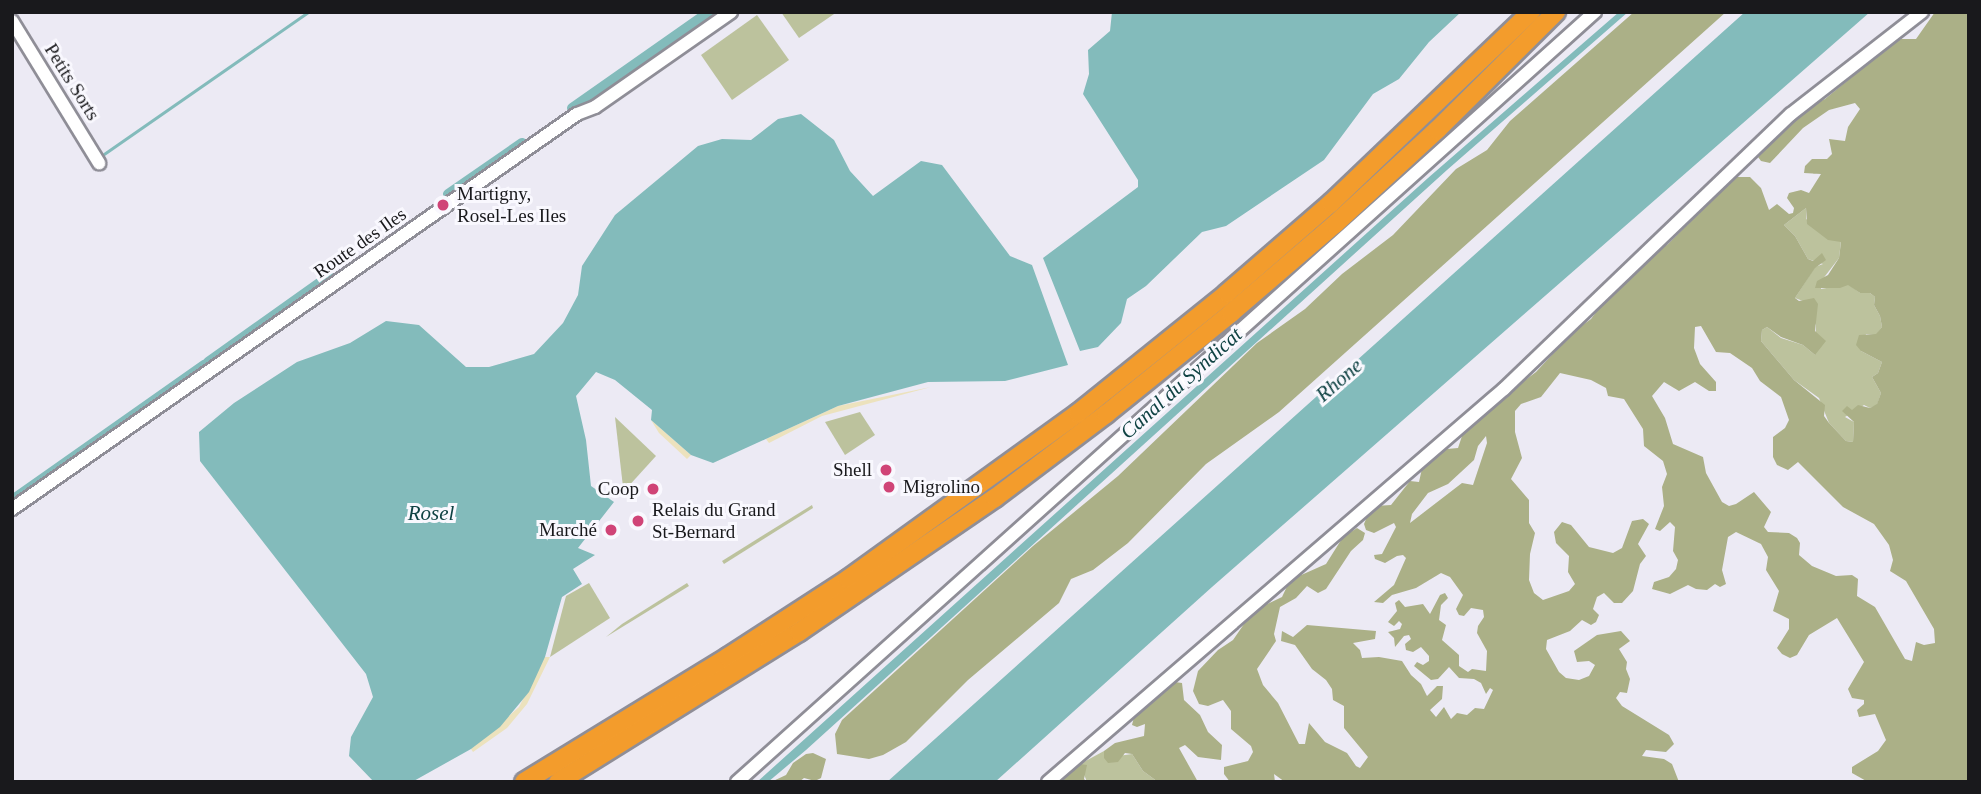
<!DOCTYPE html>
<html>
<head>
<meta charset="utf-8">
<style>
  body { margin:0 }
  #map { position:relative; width:1981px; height:794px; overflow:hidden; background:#eceaf4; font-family:"Times New Roman",serif }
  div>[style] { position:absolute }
  .green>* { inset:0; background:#bcc29d }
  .forest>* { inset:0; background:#abb087 }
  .sand>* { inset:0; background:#ece2bd }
  .water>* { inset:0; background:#83bbbb }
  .stream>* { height:2.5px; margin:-1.25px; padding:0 1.25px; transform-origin:1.25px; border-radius:1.25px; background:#83bbbb }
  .canal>* { height:10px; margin:-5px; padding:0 5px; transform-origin:5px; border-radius:5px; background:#83bbbb }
  .roads { filter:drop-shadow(2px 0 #8f8e97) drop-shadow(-2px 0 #8f8e97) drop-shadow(0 2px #8f8e97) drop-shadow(0 -2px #8f8e97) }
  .minor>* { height:12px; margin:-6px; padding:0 6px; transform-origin:6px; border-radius:6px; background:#fff }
  .highway>* { height:18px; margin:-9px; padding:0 9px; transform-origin:9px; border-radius:9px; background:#f39c2c }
  .dots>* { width:19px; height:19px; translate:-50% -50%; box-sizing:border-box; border:4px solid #f9f8fe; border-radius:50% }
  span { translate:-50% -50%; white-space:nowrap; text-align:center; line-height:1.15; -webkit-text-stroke:6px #f9f8fe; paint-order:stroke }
  .street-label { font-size:19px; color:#19191c }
  .poi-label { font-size:19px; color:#19191c }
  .left { translate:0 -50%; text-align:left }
  .right { translate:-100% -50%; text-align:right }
  .water-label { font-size:21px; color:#0f4243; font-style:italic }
  .frame { position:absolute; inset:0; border:14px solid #19191c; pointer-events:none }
</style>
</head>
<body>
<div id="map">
  <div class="green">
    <i style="clip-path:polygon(781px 12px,837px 12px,799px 38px)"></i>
    <i style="clip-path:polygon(757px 15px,789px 60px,732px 100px,701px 55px)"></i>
    <i style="clip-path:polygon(1806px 208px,1806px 219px,1841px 241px,1839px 258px,1822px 280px,1821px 289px,1848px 284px,1860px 293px,1870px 293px,1875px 297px,1874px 305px,1880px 316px,1882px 327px,1876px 335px,1866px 334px,1861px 351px,1882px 362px,1878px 373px,1872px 377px,1881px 393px,1877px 405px,1870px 408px,1864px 405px,1845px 417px,1854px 422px,1853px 442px,1846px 441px,1829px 423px,1819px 398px,1794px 380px,1761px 341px,1762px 330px,1767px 327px,1781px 338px,1803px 345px,1815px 355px,1816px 325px,1803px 301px,1795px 298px,1815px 267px,1823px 264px,1808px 259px,1795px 236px,1784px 225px)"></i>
    <i style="clip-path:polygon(860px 412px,875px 435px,845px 455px,825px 422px)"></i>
    <i style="clip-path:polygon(615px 417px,656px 456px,626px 489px,623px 487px)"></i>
    <i style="clip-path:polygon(812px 505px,813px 508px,724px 564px,722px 561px)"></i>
    <i style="clip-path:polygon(589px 583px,610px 618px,550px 657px,566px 596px)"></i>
    <i style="clip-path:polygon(687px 583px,689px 586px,606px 637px,622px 624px)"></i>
    <i style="clip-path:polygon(1104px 751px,1104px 758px,1132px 754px,1143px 771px,1158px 782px,1087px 782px,1080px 764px)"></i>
  </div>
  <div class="forest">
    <i style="clip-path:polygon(1634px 12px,1726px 12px,1279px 412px,1206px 464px,1128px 543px,1093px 570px,1071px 579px,1059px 603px,968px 680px,906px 742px,883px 755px,869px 759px,837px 754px,835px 734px,842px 720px,1033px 546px,1118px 476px,1257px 343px,1305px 309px,1342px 274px,1393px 235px,1456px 169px,1487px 150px,1510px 121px)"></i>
    <i style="clip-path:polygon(evenodd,1935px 12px,1969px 12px,1969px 782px,1868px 782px,1852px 773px,1852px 767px,1878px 751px,1886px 740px,1875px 714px,1859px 717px,1857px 710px,1864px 704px,1864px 700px,1852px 698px,1848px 689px,1864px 662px,1837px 618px,1809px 635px,1797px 655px,1790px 658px,1782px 654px,1777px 648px,1789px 629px,1789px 619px,1773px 611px,1779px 591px,1766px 570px,1768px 557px,1761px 544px,1736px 532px,1728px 537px,1722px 570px,1726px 584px,1720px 587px,1715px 584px,1707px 590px,1696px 589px,1688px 585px,1670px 594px,1652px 589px,1654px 582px,1669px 577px,1676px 569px,1678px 560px,1673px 551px,1675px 527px,1670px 522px,1660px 531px,1655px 529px,1664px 506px,1662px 487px,1667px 474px,1663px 461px,1644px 446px,1643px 429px,1624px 399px,1608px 396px,1606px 388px,1591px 380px,1560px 373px,1541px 397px,1521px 404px,1515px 411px,1515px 432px,1522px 458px,1511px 479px,1529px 500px,1529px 523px,1535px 533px,1530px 554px,1529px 580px,1534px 593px,1543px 600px,1569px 591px,1575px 584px,1568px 572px,1569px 556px,1556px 543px,1554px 532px,1562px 522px,1571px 525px,1589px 547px,1613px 553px,1622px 548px,1632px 521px,1643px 519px,1649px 524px,1638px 544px,1646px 556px,1640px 564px,1633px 591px,1622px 603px,1614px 603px,1604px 593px,1597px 597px,1593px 609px,1599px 615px,1596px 622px,1591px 625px,1582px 620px,1570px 631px,1547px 640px,1546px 649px,1559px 672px,1566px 678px,1579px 680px,1589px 676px,1595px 665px,1589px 661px,1577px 662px,1574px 651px,1597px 635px,1621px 631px,1630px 641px,1619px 649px,1627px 662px,1626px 669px,1630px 679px,1627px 693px,1620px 692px,1616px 698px,1622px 706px,1669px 735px,1674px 744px,1666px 752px,1646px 750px,1642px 756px,1664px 759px,1672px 764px,1679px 782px,1285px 782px,1274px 774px,1275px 782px,1230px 782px,1224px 774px,1224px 767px,1248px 761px,1253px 752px,1251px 746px,1231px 729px,1231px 711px,1223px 700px,1208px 706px,1199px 704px,1193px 691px,1198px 671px,1218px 650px,1233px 640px,1253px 611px,1282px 597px,1290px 580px,1326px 564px,1343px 537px,1357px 528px,1365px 533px,1363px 540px,1351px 551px,1326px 589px,1318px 593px,1307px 586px,1296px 598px,1280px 607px,1274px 634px,1276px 641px,1257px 669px,1263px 685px,1278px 703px,1299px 744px,1305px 744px,1309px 723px,1325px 742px,1347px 753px,1356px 766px,1360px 768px,1368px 757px,1344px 728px,1344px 706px,1333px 700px,1332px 689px,1326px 680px,1312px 669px,1295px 645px,1281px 641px,1282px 631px,1293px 637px,1307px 625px,1376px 631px,1375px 639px,1353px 643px,1360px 650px,1362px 658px,1379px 657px,1402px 661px,1411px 675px,1421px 684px,1427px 696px,1437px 686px,1443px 686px,1442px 699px,1430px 710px,1436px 717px,1444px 707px,1451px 719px,1457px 713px,1467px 715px,1475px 708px,1484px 709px,1493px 690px,1490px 688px,1486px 694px,1481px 683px,1474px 679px,1459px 678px,1449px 667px,1438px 679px,1431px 680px,1414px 666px,1417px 662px,1423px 665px,1429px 661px,1429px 656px,1421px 647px,1413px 652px,1406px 650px,1405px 644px,1411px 639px,1409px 635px,1404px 636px,1395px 647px,1394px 638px,1388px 632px,1400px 629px,1402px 624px,1399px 621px,1394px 626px,1388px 622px,1397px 611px,1395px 603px,1399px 600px,1405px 607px,1423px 604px,1430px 614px,1440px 595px,1445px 593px,1448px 598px,1441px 605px,1439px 620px,1446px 625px,1442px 640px,1459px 655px,1459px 666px,1468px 672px,1472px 669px,1486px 671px,1487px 651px,1477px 633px,1478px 626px,1484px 617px,1483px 610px,1471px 608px,1464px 616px,1459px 615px,1456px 609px,1463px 595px,1450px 577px,1441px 573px,1416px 588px,1392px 595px,1383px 603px,1374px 602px,1394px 585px,1406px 558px,1403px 555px,1397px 556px,1385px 563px,1375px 559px,1374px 555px,1382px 554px,1396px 527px,1394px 523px,1374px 533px,1366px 530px,1364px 524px,1368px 514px,1375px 506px,1391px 505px,1410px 481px,1419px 482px,1423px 464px,1427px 461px,1447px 449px,1458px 448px,1462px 436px,1478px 416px,1536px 372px,1573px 332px,1591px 319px,1620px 279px,1668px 244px,1736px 177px,1750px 177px,1761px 188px,1769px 210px,1777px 204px,1789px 214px,1793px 213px,1794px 208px,1787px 198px,1789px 193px,1801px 190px,1809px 193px,1821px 174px,1804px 173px,1805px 166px,1812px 159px,1827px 159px,1832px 154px,1829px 139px,1845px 141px,1848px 127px,1860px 109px,1855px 103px,1829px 110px,1803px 128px,1770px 163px,1761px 161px,1758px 157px,1807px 108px,1825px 99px,1892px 44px,1901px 39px,1916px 39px,1935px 12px,1806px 208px,1807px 224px,1811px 227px,1828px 240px,1841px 242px,1839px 258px,1828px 275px,1817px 281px,1815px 288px,1840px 288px,1848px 285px,1860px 293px,1870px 293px,1875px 297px,1874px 305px,1880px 316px,1882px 327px,1876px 334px,1859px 335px,1856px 345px,1861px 351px,1882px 362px,1878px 373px,1872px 377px,1881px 393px,1877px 404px,1870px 408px,1858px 405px,1852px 410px,1847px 406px,1842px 411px,1854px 422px,1853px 442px,1846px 441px,1829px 423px,1824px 416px,1825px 405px,1794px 380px,1761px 341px,1762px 330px,1767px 327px,1781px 337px,1803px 345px,1815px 355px,1826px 341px,1815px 331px,1818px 304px,1814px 298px,1799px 301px,1795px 298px,1815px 268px,1826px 260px,1822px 253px,1813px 261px,1808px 259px,1795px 236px,1784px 225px,1806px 208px,1935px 12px,1701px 326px,1716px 352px,1730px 353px,1752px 368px,1760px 381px,1781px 397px,1789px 420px,1785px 428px,1773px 437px,1773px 457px,1777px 465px,1788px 470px,1798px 462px,1843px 507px,1874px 524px,1889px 545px,1893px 560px,1890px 571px,1906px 581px,1934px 629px,1935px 643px,1924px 645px,1916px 642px,1912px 661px,1905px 659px,1875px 607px,1857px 596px,1858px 579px,1852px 575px,1836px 576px,1812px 566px,1799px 555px,1800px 543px,1797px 538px,1789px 533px,1768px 532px,1764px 527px,1771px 512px,1754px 492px,1736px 504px,1729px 506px,1722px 502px,1706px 473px,1703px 457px,1673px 444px,1665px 418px,1652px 396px,1664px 382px,1679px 391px,1695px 382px,1709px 391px,1716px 391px,1716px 382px,1700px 364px,1694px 348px,1695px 327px,1701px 326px,1935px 12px,1486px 436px,1487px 443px,1473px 485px,1462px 483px,1410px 523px,1412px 514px,1428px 493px,1448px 484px,1474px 460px,1478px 446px,1486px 436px)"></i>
    <i style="clip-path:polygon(1175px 682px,1182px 683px,1184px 700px,1200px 715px,1208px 732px,1222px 745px,1221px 760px,1198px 757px,1185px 745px,1179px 748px,1198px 782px,1158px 782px,1143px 771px,1132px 754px,1125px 753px,1118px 762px,1108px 763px,1104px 758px,1104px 751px,1115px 743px,1144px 736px,1145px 724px,1137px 727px,1132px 725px,1135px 713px)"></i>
    <i style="clip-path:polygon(813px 753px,826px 759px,821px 778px,815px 781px,804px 778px,799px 782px,771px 782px,786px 775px,793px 763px,806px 754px)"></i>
    <i style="clip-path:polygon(1080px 764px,1087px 765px,1084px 779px,1087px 782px,1060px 782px,1071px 767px)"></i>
  </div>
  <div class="sand">
    <i style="clip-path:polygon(931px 387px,822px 416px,769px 443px,766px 439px,838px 406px)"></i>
    <i style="clip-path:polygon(651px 420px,691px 455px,687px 459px,659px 433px)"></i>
    <i style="clip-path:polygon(545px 657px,550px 657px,527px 704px,507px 728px,473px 752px,471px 749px,519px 707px)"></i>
  </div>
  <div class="water">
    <i style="clip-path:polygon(1112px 12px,1461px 12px,1429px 42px,1399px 79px,1373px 94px,1324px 160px,1226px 226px,1202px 232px,1146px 286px,1127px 299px,1121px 323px,1098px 347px,1080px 351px,1043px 258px,1138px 187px,1138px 180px,1083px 94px,1089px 74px,1088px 50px,1110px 31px)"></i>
    <i style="clip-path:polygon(1619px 12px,1628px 12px,1447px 170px,806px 750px,768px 782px,757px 782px,1428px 178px)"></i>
    <i style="clip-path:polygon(1745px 12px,1870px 12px,1212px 587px,995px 782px,887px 782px)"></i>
    <i style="clip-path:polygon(801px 114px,834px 140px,850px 171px,873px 196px,921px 161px,942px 165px,1010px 256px,1032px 265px,1068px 365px,1005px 381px,928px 382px,838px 406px,713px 463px,691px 455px,651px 420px,652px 410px,615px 380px,596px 372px,576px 396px,586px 440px,591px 486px,614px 502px,578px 548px,595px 555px,573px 569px,582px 584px,562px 597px,545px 657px,529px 692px,500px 727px,471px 749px,412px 782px,374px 782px,349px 756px,351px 737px,373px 697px,366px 674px,200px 461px,199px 432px,234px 403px,297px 362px,350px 343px,386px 321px,419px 325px,466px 367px,489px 367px,534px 354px,563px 323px,578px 295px,582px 266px,615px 215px,698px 146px,722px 139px,751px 140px,778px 119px)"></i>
  </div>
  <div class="stream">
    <i style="left:104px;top:154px;width:249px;rotate:-34.8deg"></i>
  </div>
  <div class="canal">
    <i style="left:572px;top:108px;width:167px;rotate:-35deg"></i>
    <i style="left:448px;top:194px;width:90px;rotate:-34.6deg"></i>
    <i style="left:208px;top:362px;width:148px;rotate:-35.4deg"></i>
    <i style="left:12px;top:500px;width:235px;rotate:-35.1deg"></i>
  </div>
  <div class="roads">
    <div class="minor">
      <i style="left:12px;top:21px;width:167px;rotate:58.5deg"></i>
      <i style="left:12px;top:509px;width:689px;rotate:-34.96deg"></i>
      <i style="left:577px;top:114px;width:19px;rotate:-21deg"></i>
      <i style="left:595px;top:107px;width:166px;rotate:-34.9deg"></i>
      <i style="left:737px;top:782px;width:1153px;rotate:-41.91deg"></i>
      <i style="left:1048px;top:782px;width:602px;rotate:-40.76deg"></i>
      <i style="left:1504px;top:389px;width:397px;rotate:-43.8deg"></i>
      <i style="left:1791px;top:114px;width:166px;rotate:-37.9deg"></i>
    </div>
    <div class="highway">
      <i style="left:524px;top:782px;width:239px;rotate:-31.5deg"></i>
      <i style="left:728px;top:657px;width:143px;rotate:-33deg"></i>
      <i style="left:848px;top:579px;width:284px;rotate:-35.8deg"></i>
      <i style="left:1078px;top:413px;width:191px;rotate:-38.8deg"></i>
      <i style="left:1227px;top:293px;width:138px;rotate:-40.9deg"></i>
      <i style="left:1331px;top:203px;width:277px;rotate:-43.7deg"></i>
      <i style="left:558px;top:782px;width:284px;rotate:-31.9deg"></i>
      <i style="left:799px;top:632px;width:237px;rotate:-34.4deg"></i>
      <i style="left:995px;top:498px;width:139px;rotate:-37.1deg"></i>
      <i style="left:1106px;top:414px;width:161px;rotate:-38.9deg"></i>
      <i style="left:1231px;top:313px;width:137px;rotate:-40.6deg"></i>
      <i style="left:1335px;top:224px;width:139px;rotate:-42.7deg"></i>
      <i style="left:1437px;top:130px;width:168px;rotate:-44.8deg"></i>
    </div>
  </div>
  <div class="dots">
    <i style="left:443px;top:205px;background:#d04477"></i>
    <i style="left:886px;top:470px;background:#d04477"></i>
    <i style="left:889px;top:487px;background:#d04477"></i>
    <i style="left:653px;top:489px;background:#d04477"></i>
    <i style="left:638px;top:521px;background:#d04477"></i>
    <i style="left:611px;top:530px;background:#d04477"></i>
  </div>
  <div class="street-label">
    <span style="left:72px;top:82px;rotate:58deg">Petits Sorts</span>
    <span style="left:360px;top:243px;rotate:-35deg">Route des Iles</span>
  </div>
  <div class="poi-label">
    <span class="left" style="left:457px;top:205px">Martigny,<br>Rosel-Les Iles</span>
    <span class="right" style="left:872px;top:470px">Shell</span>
    <span class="left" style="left:903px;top:487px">Migrolino</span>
    <span class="right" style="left:639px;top:489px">Coop</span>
    <span class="left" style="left:652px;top:521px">Relais du Grand<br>St-Bernard</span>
    <span class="right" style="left:597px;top:530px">Marché</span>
  </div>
  <div class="water-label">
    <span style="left:1339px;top:380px;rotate:-41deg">Rhone</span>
    <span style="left:1181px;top:383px;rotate:-42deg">Canal du Syndicat</span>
    <span style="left:431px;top:513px">Rosel</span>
  </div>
  <div class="frame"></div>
</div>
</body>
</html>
